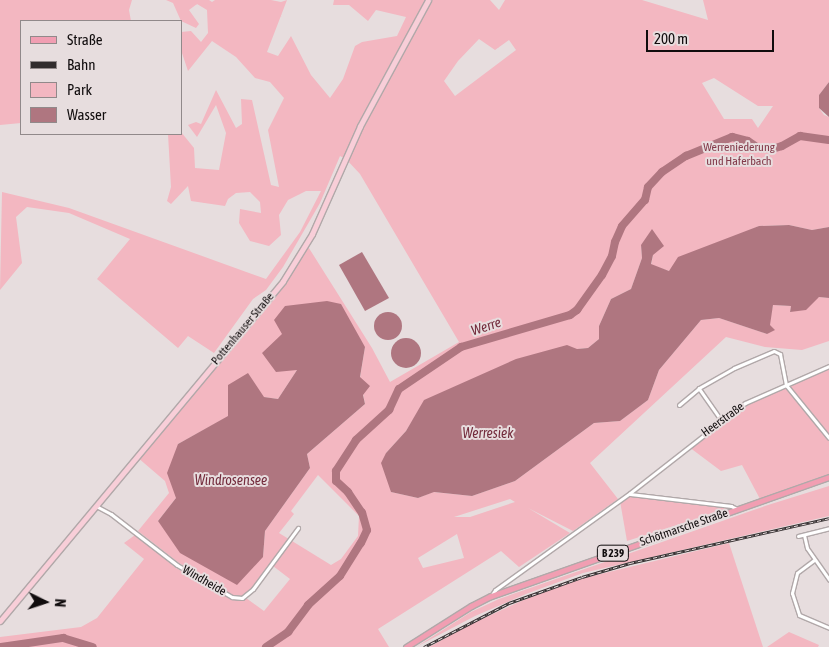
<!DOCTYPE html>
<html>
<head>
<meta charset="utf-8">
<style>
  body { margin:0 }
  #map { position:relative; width:829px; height:647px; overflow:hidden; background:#e7ddde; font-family:"Asap Condensed",sans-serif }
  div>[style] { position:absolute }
  .green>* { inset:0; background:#f3b7c1 }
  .water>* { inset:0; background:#af7680 }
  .round { border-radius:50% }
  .river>* { height:8px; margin:-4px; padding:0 4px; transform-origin:4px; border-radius:4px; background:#af7680 }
  .roads { filter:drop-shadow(1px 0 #b1a8a9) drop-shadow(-1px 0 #b1a8a9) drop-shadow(0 1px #b1a8a9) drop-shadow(0 -1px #b1a8a9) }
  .street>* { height:3px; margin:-1.5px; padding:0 1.5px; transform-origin:1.5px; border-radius:1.5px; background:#fff }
  .secondary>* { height:5px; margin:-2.5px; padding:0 2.5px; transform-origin:2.5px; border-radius:2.5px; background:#f8ced8 }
  .primary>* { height:5px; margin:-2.5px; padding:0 2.5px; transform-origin:2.5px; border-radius:2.5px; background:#f19eb2 }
  .rail>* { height:3px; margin-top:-1.5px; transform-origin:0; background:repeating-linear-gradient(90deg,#e7ddde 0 4px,#312c2d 0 8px); box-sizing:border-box; border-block:1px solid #312c2d }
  span { translate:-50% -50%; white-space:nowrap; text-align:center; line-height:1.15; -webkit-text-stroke:4px #e7ddde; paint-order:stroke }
  .shield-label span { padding:1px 4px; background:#e7ddde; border:1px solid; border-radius:4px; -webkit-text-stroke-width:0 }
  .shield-label { font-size:11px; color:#100c0d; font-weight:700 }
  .park-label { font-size:12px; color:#833a4a }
  .street-label { font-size:12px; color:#100c0d }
  .water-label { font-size:14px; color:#732b3c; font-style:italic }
  .legend { position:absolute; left:20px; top:20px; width:162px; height:115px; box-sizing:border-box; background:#e7ddde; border:1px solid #91898a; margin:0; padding:6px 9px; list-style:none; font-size:15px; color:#100c0d }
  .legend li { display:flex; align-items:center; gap:10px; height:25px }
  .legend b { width:25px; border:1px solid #91898a }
  .north { position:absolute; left:20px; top:577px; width:50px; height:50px; -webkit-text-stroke:4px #e7ddde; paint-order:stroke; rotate:94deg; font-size:14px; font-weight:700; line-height:20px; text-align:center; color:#100c0d }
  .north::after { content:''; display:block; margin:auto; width:18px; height:22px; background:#100c0d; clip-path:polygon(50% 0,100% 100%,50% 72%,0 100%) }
  .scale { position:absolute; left:646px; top:30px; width:128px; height:22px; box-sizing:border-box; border:2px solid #100c0d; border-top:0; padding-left:6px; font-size:15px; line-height:18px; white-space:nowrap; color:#100c0d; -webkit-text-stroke:4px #e7ddde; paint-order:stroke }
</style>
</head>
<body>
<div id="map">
  <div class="green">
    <i style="clip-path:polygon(0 0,132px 0,129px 10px,131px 21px,21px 21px,21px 123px,0 125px)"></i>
    <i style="clip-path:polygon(evenodd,166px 0,209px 0,212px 2px,215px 0,271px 0,281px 2px,287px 0,267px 52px,278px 56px,291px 36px,311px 75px,330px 98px,343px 79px,355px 46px,362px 42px,397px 36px,406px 17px,376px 10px,368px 21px,349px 5px,333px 5px,334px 0,490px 0,499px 10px,505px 0,642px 0,708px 20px,703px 0,829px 0,829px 82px,819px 95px,819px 108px,824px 115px,829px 117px,829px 227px,812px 230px,789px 225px,759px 226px,669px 271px,651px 265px,653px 255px,641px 245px,642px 258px,631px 289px,611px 299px,599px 326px,599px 339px,588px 348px,577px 349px,425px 400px,406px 431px,386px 453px,391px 492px,418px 498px,433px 492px,472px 496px,515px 481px,594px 423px,620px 421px,648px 400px,659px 370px,701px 320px,719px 318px,767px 334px,773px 305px,791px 306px,790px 312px,819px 297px,829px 298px,829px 341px,802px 350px,765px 347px,726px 337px,590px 463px,618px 499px,573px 531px,528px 508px,570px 533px,519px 567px,501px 551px,378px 629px,389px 647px,0 647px,0 637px,81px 627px,97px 618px,144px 559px,124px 543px,135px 535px,176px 568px,222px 593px,223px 589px,179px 563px,138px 531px,169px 493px,165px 481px,137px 457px,272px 299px,307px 245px,372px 348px,390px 382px,459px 342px,360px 174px,346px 159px,340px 156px,320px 203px,283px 267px,266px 290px,253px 299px,214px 353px,188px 336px,178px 348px,97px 279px,130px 239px,69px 213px,27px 207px,16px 217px,22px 263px,0 290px,2px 192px,69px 208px,266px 279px,300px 232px,321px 191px,306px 191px,288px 200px,279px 215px,281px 235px,269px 246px,250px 241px,239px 223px,240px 209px,261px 213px,260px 202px,250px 192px,236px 193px,228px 199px,225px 206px,191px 201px,188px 186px,171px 204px,167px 201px,171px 187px,168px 134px,181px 134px,181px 132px,194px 148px,195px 168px,219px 170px,226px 133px,216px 105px,197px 137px,188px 125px,196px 122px,201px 124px,216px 90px,236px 128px,242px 124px,241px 99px,252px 100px,271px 185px,279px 187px,268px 130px,284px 98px,270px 82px,255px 78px,236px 57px,212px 41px,188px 71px,181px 50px,181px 32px,191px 31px,201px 42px,208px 33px,207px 10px,197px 4px,189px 10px,199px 24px,196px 28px,181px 21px,173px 3px,166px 0,479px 39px,495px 50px,509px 40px,516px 50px,455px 96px,444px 81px,458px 61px,479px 39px,166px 0,714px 78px,758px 106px,773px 106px,758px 128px,752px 119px,724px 119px,702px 83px,714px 78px,166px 0,282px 334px,365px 347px,360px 378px,365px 404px,307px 454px,310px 468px,265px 531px,263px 557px,158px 521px,176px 498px,178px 444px,264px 397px,278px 399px,297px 370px,282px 334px,166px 0,318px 475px,359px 516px,358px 536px,341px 559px,331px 565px,279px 533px,294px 514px,291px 511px,318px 475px,166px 0,510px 499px,515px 502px,470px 517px,454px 517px,510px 499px,166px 0,457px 534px,464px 558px,423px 568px,418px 558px,457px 534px,166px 0,273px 566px,290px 579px,264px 611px,246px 598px,257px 588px,273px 566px)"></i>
    <i style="clip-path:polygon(829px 369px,829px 474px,760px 499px,742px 465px,721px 471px,689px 447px,746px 405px)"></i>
    <i style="clip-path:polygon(829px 486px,829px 516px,583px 573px,526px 594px,475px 616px,416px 647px,471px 612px,499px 599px,768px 505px)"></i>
    <i style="clip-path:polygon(631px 496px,730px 508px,627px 541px,620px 501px)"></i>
    <i style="clip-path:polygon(729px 543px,763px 647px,429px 647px,471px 624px,528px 598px,584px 578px)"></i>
    <i style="clip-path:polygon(789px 632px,819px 645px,818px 647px,767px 647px)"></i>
  </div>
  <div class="water">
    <i style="clip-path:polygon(829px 82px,829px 117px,819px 108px,819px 95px)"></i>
    <i style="clip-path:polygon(789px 225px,812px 230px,829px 227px,829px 298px,819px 297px,806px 310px,790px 312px,791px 306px,773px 305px,770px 325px,775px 330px,767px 334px,719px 318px,701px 320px,659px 370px,648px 400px,620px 421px,594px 423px,515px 481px,472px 496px,434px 492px,418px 498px,391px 492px,381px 463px,386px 453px,406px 431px,424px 400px,516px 359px,567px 345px,577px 349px,588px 348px,599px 339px,599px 326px,611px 299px,631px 289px,642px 258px,641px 245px,652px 229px,664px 246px,653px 255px,651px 264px,669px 271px,678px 257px,759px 226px)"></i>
    <i style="clip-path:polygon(362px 252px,389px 298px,365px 311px,339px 265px)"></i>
    <i style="clip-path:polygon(327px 301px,341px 304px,365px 347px,360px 377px,370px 386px,363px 395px,365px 404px,307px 454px,310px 468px,265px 531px,263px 557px,237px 585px,180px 553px,158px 521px,176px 498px,167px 473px,178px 444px,228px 416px,228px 385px,248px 373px,264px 397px,278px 399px,297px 370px,276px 372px,262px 353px,282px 334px,274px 320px,285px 306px)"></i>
    <i class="round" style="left:374px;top:312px;width:28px;height:28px"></i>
    <i class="round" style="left:391px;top:338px;width:30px;height:30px"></i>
  </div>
  <div class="river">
    <i style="left:1px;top:647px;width:63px;rotate:-8.3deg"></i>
    <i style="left:63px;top:638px;width:31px;rotate:17deg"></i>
    <i style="left:266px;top:647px;width:27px;rotate:-34deg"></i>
    <i style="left:288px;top:632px;width:34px;rotate:-53deg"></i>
    <i style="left:308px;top:605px;width:43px;rotate:-42.2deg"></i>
    <i style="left:340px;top:576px;width:39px;rotate:-58deg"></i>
    <i style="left:361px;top:543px;width:14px;rotate:-65deg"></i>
    <i style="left:367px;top:530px;width:18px;rotate:-106deg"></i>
    <i style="left:362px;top:513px;width:25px;rotate:-124deg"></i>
    <i style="left:348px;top:492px;width:16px;rotate:-137deg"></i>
    <i style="left:336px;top:481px;width:10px;rotate:-90deg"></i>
    <i style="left:336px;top:471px;width:37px;rotate:-57deg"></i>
    <i style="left:356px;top:440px;width:45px;rotate:-42.3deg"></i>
    <i style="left:389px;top:410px;width:23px;rotate:-65deg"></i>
    <i style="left:399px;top:389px;width:75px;rotate:-34.1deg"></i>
    <i style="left:461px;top:347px;width:114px;rotate:-16.4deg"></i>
    <i style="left:570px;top:315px;width:9px;rotate:-36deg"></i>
    <i style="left:577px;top:310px;width:43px;rotate:-54.5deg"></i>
    <i style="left:602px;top:275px;width:21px;rotate:-62deg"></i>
    <i style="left:612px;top:256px;width:14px;rotate:-78deg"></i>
    <i style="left:615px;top:242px;width:17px;rotate:-66deg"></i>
    <i style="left:622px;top:226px;width:35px;rotate:-49deg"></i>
    <i style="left:645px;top:200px;width:13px;rotate:-77deg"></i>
    <i style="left:648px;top:187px;width:21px;rotate:-47deg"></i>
    <i style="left:662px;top:172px;width:29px;rotate:-34deg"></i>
    <i style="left:686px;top:156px;width:50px;rotate:-22.4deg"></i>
    <i style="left:732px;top:137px;width:16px;rotate:14deg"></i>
    <i style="left:748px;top:141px;width:12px;rotate:35deg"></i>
    <i style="left:758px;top:148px;width:14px;rotate:4deg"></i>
    <i style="left:772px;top:149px;width:10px;rotate:-17deg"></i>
    <i style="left:782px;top:146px;width:21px;rotate:-29deg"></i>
    <i style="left:800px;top:136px;width:29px;rotate:8deg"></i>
  </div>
  <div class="roads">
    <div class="street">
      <i style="left:679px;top:405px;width:26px;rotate:-40deg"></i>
      <i style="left:721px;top:420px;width:39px;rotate:-125deg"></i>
      <i style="left:699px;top:388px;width:40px;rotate:-29.7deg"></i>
      <i style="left:734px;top:368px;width:43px;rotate:-23deg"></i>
      <i style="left:774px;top:351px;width:7px;rotate:27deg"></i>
      <i style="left:780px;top:354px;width:32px;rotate:79deg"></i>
      <i style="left:786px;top:385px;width:68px;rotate:50.9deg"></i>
      <i style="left:630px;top:494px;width:102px;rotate:6.8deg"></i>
      <i style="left:731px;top:506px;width:7px;rotate:27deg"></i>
      <i style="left:96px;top:506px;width:17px;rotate:28deg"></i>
      <i style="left:111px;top:514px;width:83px;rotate:37.7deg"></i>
      <i style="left:177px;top:565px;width:64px;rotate:30.2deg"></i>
      <i style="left:232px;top:597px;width:10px;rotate:6deg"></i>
      <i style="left:242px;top:598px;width:14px;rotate:-39deg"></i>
      <i style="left:253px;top:589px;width:76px;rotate:-53.6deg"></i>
      <i style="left:804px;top:535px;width:13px;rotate:77deg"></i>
      <i style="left:807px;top:548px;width:39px;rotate:55deg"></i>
      <i style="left:798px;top:536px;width:32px;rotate:-14deg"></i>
      <i style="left:814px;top:560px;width:21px;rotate:143deg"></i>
      <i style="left:797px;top:573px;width:21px;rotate:104deg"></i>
      <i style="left:792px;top:593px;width:23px;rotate:72deg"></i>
      <i style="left:799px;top:615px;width:33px;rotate:23deg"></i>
      <i style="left:491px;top:596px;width:7px;rotate:-56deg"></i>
      <i style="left:495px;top:590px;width:166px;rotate:-35.7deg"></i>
      <i style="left:630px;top:493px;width:146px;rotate:-38deg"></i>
      <i style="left:745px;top:403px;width:92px;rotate:-23.8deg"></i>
    </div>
    <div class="secondary">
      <i style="left:0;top:621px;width:442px;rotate:-50.2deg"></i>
      <i style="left:283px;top:281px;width:55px;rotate:-58.3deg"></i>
      <i style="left:312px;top:234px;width:118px;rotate:-66deg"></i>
      <i style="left:360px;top:126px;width:143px;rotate:-61.6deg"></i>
    </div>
    <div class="primary">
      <i style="left:406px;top:647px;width:77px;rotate:-32.2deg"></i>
      <i style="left:471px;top:606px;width:22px;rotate:-27deg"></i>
      <i style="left:491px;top:596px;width:358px;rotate:-19.4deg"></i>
    </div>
  </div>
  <div class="rail">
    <i style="left:424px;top:647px;width:96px;rotate:-27.4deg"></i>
    <i style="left:509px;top:603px;width:77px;rotate:-19.6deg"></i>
    <i style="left:582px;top:577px;width:50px;rotate:-16.3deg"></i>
    <i style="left:630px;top:563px;width:204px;rotate:-12.7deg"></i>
  </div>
  <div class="shield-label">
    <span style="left:613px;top:553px">B 239</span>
  </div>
  <div class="park-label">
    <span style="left:739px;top:155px">Werreniederung<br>und Haferbach</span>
  </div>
  <div class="street-label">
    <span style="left:243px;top:329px;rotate:-50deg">Pottenhauser Straße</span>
    <span style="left:723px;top:420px;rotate:-36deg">Heerstraße</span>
    <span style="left:684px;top:528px;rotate:-19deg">Schötmarsche Straße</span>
    <span style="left:204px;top:581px;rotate:30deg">Windheide</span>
  </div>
  <div class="water-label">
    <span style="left:486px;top:326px;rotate:-18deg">Werre</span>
    <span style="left:488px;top:433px">Werresiek</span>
    <span style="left:231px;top:480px">Windrosensee</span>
  </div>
  <ul class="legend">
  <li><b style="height:6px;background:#f19eb2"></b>Straße</li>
  <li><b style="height:6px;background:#312c2d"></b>Bahn</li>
  <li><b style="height:14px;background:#f3b7c1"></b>Park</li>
  <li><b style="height:14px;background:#af7680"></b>Wasser</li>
  </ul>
  <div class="north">N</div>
  <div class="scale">200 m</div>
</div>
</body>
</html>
